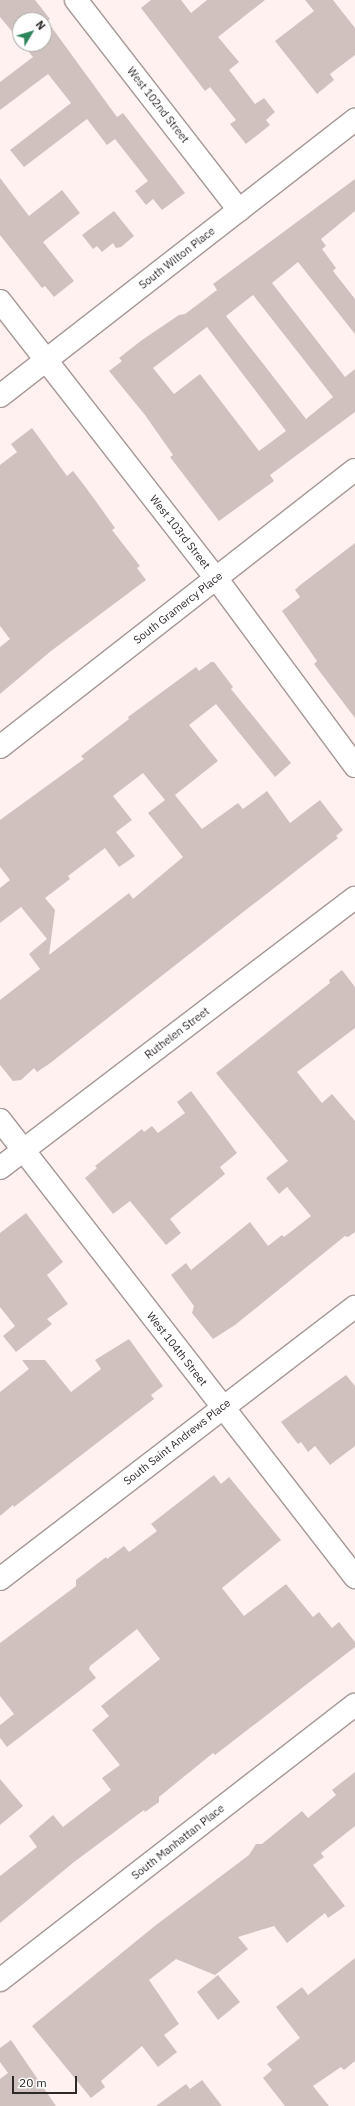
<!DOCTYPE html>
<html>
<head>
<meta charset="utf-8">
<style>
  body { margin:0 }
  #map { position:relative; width:355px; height:2106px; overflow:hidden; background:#fef1ef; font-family:"IBM Plex Sans",sans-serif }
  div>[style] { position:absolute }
  .building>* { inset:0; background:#d0c1be }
  .roads { filter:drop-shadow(1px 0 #a69896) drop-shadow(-1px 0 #a69896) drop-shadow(0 1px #a69896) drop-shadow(0 -1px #a69896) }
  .minor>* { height:22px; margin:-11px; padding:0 11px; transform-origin:11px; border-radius:11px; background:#fff }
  span { translate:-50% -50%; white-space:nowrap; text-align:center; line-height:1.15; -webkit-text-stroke:3px #fff; paint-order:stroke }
  .street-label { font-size:11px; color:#2e2928 }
  .north { position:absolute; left:12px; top:12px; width:40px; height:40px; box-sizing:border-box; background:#fff; border:1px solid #aba9a9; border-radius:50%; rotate:52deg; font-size:11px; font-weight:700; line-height:16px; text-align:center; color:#2e2928 }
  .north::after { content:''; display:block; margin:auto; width:14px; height:18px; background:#2c8459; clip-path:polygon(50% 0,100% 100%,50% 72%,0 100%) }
  .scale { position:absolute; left:12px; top:2076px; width:65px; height:18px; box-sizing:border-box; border:2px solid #2e2928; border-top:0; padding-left:5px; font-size:12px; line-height:14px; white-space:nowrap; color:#2e2928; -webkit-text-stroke:3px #fff; paint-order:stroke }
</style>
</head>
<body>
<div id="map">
  <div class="building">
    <i style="clip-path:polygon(0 0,35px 0,50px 19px,47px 21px,117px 117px,123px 113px,185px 193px,162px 210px,153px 199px,146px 205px,135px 191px,148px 181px,115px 139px,107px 145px,87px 119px,24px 167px,10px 150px,71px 103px,48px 74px,0 110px,0 82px,33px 57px,22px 44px,44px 44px,44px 20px,20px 20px,20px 41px,0 17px)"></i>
    <i style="clip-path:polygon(151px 0,181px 0,191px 13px,207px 0,265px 0,218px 37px,239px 62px,229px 70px,255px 104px,264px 98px,275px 112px,266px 120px,270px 125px,246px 144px,230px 124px,236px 120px,210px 87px,205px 91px,141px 8px)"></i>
    <i style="clip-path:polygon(305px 0,333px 0,355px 28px,355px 55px,330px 74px,334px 80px,317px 94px,275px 41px,314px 11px)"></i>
    <i style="clip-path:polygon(0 178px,29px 216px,62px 190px,80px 213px,43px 242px,74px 281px,54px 297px,45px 286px,42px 288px,0 235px)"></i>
    <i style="clip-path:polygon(evenodd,355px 179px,355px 211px,321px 239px,326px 246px,322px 249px,336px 268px,333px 271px,355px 299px,355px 334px,298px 262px,272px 283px,345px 377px,355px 369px,355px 412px,270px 475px,274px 481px,219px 521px,170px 457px,173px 455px,145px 415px,109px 371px,122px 361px,119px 358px,142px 340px,179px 315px,185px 314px,217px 290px,213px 284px,355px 179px,253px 295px,333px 397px,306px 419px,226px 316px,253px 295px,355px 179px,207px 327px,286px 431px,259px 451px,200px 374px,174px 394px,153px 368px,207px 327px)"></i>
    <i style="clip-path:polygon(114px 211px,134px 236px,121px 247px,116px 248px,113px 243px,102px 252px,97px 246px,93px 249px,82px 235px)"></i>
    <i style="clip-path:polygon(32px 428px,67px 476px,73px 471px,87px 489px,115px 528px,112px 530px,140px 566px,137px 568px,146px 580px,51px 651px,0 694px,0 647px,10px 639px,0 626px,0 465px,17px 452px,11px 444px)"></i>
    <i style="clip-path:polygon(355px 543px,355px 718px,314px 664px,317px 661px,282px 611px,300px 597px,295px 590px,299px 586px)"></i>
    <i style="clip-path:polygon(evenodd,211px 662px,214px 662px,233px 687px,231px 689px,291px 763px,275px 777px,216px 704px,189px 725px,218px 761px,175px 795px,202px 829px,238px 803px,243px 809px,267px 791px,290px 823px,320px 800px,343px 830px,336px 836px,338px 838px,49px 1064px,37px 1072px,34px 1068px,21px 1080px,13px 1081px,0 1065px,0 1000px,40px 969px,29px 954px,47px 939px,21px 907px,0 923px,0 888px,10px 880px,0 867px,0 820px,84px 759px,81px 756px,129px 719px,128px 717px,196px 667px,199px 671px,211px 662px,143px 773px,165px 800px,148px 813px,183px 857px,133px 899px,129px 893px,49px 955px,55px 910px,45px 898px,70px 879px,68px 876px,105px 848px,119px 867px,135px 856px,116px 832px,132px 820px,113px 796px,143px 773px)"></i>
    <i style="clip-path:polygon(342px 970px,355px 987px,355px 1028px,297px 1072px,322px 1103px,332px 1094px,355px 1121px,355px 1232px,348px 1237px,345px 1236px,235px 1325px,213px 1339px,192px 1313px,194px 1306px,171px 1275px,186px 1263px,191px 1270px,250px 1222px,268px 1246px,282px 1235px,284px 1237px,311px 1216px,287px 1187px,279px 1194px,266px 1178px,288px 1161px,216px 1073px,330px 983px,329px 980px)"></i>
    <i style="clip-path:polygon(191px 1091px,237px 1153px,220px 1167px,225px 1174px,170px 1219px,181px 1233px,166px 1245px,130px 1201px,113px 1214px,85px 1178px,97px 1168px,95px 1166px,142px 1129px,144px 1132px,152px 1126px,158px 1133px,185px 1113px,177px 1102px)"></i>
    <i style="clip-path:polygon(26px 1213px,63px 1262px,47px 1275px,68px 1304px,47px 1319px,52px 1324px,16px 1352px,3px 1336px,15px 1326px,0 1307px,0 1233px)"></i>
    <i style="clip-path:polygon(129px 1339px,163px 1386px,151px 1395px,154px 1399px,14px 1507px,13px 1505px,0 1516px,0 1392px,29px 1369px,22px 1360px,45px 1360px,71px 1392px,101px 1369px,95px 1360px)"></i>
    <i style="clip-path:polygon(346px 1375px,355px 1386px,355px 1446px,330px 1465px,315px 1446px,308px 1452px,301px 1442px,298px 1444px,281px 1422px)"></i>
    <i style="clip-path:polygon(214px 1475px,221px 1484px,229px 1477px,281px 1540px,222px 1588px,244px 1616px,286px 1584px,313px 1617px,319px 1612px,332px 1628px,339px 1622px,355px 1642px,355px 1647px,215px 1755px,213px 1753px,159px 1797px,159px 1802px,145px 1812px,144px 1810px,74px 1862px,0 1923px,0 1876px,37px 1847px,29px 1836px,53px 1815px,63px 1827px,111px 1790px,102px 1778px,120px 1765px,92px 1730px,109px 1716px,101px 1706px,160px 1659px,137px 1629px,90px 1666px,89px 1669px,96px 1678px,7px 1747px,0 1738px,0 1725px,14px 1714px,0 1696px,0 1643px,76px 1586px,76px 1580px,106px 1557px,107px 1559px,124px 1546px,129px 1552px,157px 1531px,151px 1524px)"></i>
    <i style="clip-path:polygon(355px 1772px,355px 1826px,321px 1853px,324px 1857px,313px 1865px,345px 1906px,328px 1918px,325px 1913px,287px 1943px,274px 1926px,238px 1937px,248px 1949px,215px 1975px,176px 1959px,149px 1980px,179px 2024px,164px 2035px,177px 2052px,158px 2067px,142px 2046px,101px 2081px,105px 2087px,91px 2098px,32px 2026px,156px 1925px,249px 1855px,256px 1844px,262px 1844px,302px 1811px,308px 1818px,336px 1795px,332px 1790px)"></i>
    <i style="clip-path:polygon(0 1779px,23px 1806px,0 1825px)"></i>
    <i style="clip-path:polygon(355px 1958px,355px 2061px,344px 2070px,341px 2067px,313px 2086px,329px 2106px,285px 2106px,263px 2078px,272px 2070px,267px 2064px,300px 2038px,276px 2007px,302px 1987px,308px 1995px)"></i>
    <i style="clip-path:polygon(218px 1975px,240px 2002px,218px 2020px,197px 1992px)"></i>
    <i style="clip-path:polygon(11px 2040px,56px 2106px,0 2106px,0 2079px,8px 2073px,0 2062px,0 2048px)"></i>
    <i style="clip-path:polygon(202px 2080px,222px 2106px,156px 2106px,186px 2084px,190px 2089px)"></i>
  </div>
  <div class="roads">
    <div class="minor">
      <i style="left:76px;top:0;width:266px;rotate:52.2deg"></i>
      <i style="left:0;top:301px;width:351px;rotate:52.1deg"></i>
      <i style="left:216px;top:578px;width:234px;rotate:53.5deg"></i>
      <i style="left:0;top:396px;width:450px;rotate:-37.9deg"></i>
      <i style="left:0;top:747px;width:450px;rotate:-38deg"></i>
      <i style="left:0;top:1120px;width:579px;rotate:52.16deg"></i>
      <i style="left:0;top:1168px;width:446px;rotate:-37.3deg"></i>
      <i style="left:0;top:1579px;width:447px;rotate:-37.5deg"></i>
      <i style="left:0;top:1980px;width:449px;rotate:-37.8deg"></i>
    </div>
  </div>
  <div class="street-label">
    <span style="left:158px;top:105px;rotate:52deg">West 102nd Street</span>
    <span style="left:177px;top:258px;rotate:-38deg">South Wilton Place</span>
    <span style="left:180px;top:532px;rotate:52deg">West 103rd Street</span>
    <span style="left:178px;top:608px;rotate:-38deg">South Gramercy Place</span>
    <span style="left:177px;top:1033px;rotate:-37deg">Ruthelen Street</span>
    <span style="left:177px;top:1349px;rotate:52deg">West 104th Street</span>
    <span style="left:177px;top:1442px;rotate:-38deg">South Saint Andrews Place</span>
    <span style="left:178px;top:1842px;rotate:-38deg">South Manhattan Place</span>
  </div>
  <div class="north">N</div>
  <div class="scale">20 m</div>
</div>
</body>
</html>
